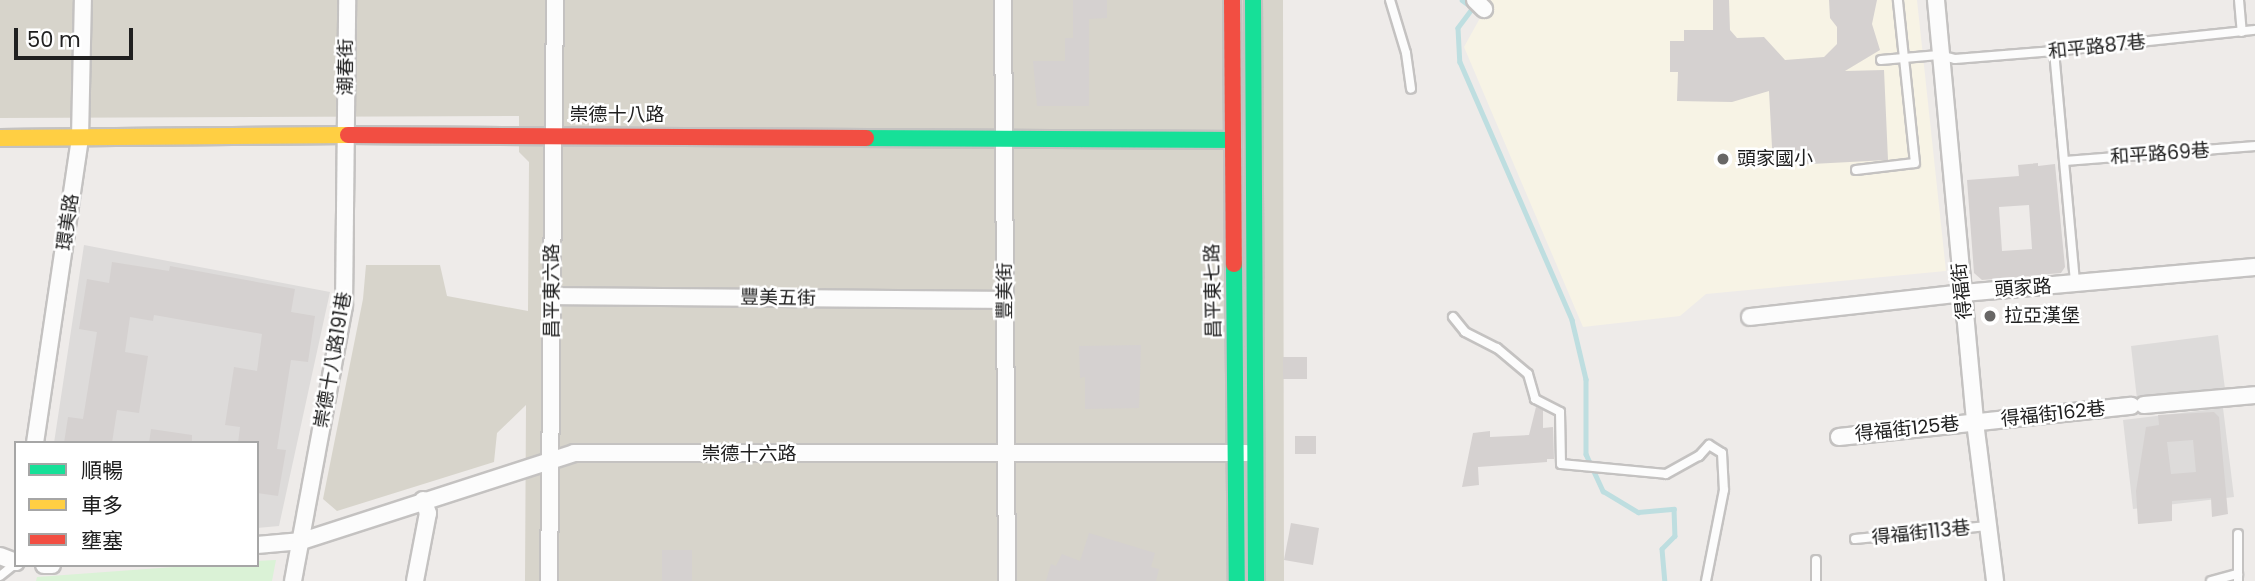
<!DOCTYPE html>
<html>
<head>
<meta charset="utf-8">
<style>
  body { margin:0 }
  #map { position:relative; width:2255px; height:581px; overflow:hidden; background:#eeebe9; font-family:Poppins,"Noto Sans TC",sans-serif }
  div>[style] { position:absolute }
  .residential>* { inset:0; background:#dddbda }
  .education>* { inset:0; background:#f7f3e5 }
  .construction>* { inset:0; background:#d7d4cb }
  .park>* { inset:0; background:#daf2d6 }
  .stream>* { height:4.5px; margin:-2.25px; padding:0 2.25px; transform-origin:2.25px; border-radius:2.25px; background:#bedee0 }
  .building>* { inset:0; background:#d5d1d0 }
  .roads { filter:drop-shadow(2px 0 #c4c2c1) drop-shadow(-2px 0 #c4c2c1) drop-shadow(0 2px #c4c2c1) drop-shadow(0 -2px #c4c2c1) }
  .lane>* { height:8px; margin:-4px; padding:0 4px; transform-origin:4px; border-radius:4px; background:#fcfcfc }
  .street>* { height:16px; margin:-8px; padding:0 8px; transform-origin:8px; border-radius:8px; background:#fcfcfc }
  .fast>* { height:16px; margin:-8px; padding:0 8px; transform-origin:8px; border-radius:8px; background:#16e098 }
  .slow>* { height:16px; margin:-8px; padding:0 8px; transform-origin:8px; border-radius:8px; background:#ffcf43 }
  .jam>* { height:16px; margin:-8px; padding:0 8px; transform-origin:8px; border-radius:8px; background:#f24e42 }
  .dots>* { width:19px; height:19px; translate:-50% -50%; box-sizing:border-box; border:4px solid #fff; border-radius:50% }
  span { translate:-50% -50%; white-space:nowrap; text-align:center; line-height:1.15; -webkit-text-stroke:5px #fff; paint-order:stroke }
  .street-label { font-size:19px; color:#202020 }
  .poi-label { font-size:19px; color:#202020 }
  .left { translate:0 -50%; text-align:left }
  .legend { position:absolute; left:14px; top:441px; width:245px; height:126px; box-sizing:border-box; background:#fff; border:2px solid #a6a6a6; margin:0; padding:9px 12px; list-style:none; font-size:21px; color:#202020 }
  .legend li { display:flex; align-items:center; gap:14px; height:35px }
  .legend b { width:35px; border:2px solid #a6a6a6 }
  .scale { position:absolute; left:14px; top:28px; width:119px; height:32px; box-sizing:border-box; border:4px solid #202020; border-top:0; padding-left:9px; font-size:21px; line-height:24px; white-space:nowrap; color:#202020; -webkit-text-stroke:5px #fff; paint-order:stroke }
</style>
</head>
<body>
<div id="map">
  <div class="residential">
    <i style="clip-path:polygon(84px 245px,330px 292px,279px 526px,257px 528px,257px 443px,54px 443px)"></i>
    <i style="clip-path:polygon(2218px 335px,2225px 389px,2137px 399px,2131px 346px)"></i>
    <i style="clip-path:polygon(2223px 408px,2234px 497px,2133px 509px,2123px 420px)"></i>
  </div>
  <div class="education">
    <i style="clip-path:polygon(1490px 0,1917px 0,1946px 271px,1706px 294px,1680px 316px,1583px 327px,1464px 47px)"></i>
  </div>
  <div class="construction">
    <i style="clip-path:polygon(0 0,1283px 0,1284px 581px,525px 581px,526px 405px,497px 433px,494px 462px,337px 511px,323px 499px,363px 299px,366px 265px,440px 265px,447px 296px,528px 311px,529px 162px,519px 152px,519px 116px,0 118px)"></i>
  </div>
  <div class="park">
    <i style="clip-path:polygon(276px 560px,272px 581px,36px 581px,37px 577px,201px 565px,257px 565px,257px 561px)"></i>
  </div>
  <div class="stream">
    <i style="left:1462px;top:0;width:14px;rotate:36deg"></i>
    <i style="left:1473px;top:8px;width:25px;rotate:127deg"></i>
    <i style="left:1458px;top:28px;width:34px;rotate:87deg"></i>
    <i style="left:1460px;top:62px;width:281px;rotate:66.5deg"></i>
    <i style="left:1572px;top:320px;width:61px;rotate:76.7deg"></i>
    <i style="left:1586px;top:379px;width:75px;rotate:90deg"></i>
    <i style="left:1586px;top:454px;width:41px;rotate:65.3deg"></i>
    <i style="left:1603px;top:491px;width:41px;rotate:31deg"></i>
    <i style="left:1638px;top:512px;width:36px;rotate:-5deg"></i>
    <i style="left:1674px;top:509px;width:27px;rotate:88deg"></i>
    <i style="left:1675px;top:536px;width:18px;rotate:135deg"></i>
    <i style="left:1662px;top:549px;width:32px;rotate:85deg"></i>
  </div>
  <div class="building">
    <i style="clip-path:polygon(1073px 0,1107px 0,1107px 18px,1089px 19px,1089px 106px,1037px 106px,1033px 61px,1065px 61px,1065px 38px,1073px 38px)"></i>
    <i style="clip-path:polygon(1713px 0,1729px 0,1730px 30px,1737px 38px,1764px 37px,1785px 60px,1824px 57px,1837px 44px,1837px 27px,1830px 18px,1829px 0,1877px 0,1872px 24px,1880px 50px,1845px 71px,1884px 70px,1888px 160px,1773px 166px,1769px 91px,1732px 102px,1677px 101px,1678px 72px,1670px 72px,1670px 41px,1684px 41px,1684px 30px,1713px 30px)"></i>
    <i style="clip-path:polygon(evenodd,2038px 163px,2038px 166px,2055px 164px,2065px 267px,2061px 273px,1982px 280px,1974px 273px,1967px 180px,2019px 176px,2018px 165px,2038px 163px,2029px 205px,2032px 249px,2002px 251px,1999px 207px,2029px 205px)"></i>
    <i style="clip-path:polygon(112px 262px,169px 271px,170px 266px,295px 289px,291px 312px,315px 316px,308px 362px,291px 360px,277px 449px,286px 450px,278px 496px,257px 493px,257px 443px,238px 443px,240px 427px,225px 425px,234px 367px,257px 371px,262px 334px,154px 315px,153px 321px,130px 317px,125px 352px,148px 356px,139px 413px,117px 410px,112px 443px,64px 443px,68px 417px,83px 419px,97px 332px,79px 329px,87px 279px,109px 283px)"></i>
    <i style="clip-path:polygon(1141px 345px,1139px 408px,1085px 409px,1085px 377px,1080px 378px,1079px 346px)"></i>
    <i style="clip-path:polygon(1283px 357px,1307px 357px,1307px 379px,1283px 379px)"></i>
    <i style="clip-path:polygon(1536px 407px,1543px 410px,1543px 428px,1553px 427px,1554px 459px,1547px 459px,1547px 462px,1478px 467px,1479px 485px,1462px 487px,1473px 433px,1490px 431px,1490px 437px,1529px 435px)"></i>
    <i style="clip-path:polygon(evenodd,2214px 412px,2219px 417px,2228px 514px,2212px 517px,2211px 498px,2172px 501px,2172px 521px,2138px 524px,2136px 491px,2146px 427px,2159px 425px,2158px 415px,2214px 412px,2193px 440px,2196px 472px,2171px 474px,2167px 442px,2193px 440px)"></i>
    <i style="clip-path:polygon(151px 429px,192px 435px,192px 443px,149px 443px)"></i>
    <i style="clip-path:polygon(1295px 436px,1316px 436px,1316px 454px,1295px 454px)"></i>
    <i style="clip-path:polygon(1291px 523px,1319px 528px,1313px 565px,1284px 560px)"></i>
    <i style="clip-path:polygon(1089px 533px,1155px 553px,1151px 567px,1159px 569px,1156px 581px,1046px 581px,1051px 564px,1056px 566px,1062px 554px,1080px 561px)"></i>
    <i style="clip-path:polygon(662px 550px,692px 550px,692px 581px,662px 581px)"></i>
  </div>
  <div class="roads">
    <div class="lane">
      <i style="left:1390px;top:0;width:55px;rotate:73.2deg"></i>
      <i style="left:1406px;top:53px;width:36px;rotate:82deg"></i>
      <i style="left:2239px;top:0;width:32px;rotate:85deg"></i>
      <i style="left:2054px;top:51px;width:234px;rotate:84.8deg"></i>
      <i style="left:1881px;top:60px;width:58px;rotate:-4.9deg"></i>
      <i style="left:1939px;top:55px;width:16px;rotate:14deg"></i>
      <i style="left:1955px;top:59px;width:99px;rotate:-4.6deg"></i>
      <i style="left:2054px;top:51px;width:202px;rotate:-6deg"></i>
      <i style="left:2065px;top:161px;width:191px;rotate:-4.5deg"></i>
      <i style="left:1856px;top:170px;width:59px;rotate:-6.8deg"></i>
      <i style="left:1915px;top:163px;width:164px;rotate:-96deg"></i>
      <i style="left:1453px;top:317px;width:19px;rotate:51deg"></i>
      <i style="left:1465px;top:332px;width:36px;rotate:27deg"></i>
      <i style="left:1497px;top:348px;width:40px;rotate:40deg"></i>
      <i style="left:1528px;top:374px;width:26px;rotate:74deg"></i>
      <i style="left:1535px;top:399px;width:28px;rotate:27deg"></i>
      <i style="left:1560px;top:412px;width:52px;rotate:88.9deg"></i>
      <i style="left:1561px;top:464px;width:105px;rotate:5.4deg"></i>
      <i style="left:1666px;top:474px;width:38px;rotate:-29deg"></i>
      <i style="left:1699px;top:456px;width:15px;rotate:-48deg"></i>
      <i style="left:1709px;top:445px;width:15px;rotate:32deg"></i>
      <i style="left:1722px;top:453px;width:37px;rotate:87deg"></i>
      <i style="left:1724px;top:490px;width:93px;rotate:101.2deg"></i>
      <i style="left:2238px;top:534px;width:47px;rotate:90deg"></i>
      <i style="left:1855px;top:539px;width:133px;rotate:-5.6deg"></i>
      <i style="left:1816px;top:560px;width:21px;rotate:90deg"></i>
      <i style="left:0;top:576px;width:21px;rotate:-39deg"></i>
      <i style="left:2211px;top:581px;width:28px;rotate:-15deg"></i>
    </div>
    <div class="street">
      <i style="left:1003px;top:0;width:581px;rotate:89.61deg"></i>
      <i style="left:1475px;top:0;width:13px;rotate:45deg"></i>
      <i style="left:1936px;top:0;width:424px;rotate:84.7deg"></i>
      <i style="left:1975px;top:422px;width:160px;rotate:82.8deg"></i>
      <i style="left:552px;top:296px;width:453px;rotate:0.5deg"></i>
      <i style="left:1750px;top:317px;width:214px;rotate:-6.4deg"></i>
      <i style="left:1963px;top:293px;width:293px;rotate:-5.1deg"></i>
      <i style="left:2144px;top:405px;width:111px;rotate:-5.1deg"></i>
      <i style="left:1839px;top:437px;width:294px;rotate:-6.1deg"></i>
      <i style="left:35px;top:443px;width:308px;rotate:-81.6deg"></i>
      <i style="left:80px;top:138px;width:138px;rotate:-88.8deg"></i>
      <i style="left:257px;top:545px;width:45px;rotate:-5.1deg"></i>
      <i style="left:302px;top:541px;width:286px;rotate:-17.9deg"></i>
      <i style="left:574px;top:453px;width:672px"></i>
      <i style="left:0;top:556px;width:17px;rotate:21deg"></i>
      <i style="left:44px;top:565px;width:8px"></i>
      <i style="left:293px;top:581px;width:280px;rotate:-79.5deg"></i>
      <i style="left:344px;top:306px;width:306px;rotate:-89.4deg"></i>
      <i style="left:415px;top:581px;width:69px;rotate:-79.2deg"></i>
      <i style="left:428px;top:513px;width:14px;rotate:-111deg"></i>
      <i style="left:549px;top:581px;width:581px;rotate:-89.41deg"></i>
    </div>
    <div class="fast">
      <i style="left:1253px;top:0;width:581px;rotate:89.7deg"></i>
      <i style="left:866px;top:138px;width:367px;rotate:0.3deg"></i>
      <i style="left:1234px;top:264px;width:317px;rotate:89.5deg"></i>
    </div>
    <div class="slow">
      <i style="left:0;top:138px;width:348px;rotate:-0.5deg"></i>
    </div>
    <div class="jam">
      <i style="left:1232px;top:0;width:264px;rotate:89.6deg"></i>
      <i style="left:348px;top:135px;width:518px;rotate:0.33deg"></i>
    </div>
  </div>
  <div class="dots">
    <i style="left:1723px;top:159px;background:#686766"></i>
    <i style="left:1990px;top:316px;background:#686766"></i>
  </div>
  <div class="street-label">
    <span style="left:2097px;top:47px;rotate:-6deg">和平路87巷</span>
    <span style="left:346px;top:67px;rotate:-90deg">潮春街</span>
    <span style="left:617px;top:115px">崇德十八路</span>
    <span style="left:2160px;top:154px;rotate:-4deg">和平路69巷</span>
    <span style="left:68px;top:222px;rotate:-82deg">環美路</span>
    <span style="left:2023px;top:288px;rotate:-4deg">頭家路</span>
    <span style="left:552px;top:291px;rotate:-90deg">昌平東六路</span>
    <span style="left:1005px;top:291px;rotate:-90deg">豐美街</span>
    <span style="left:1213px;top:291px;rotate:-91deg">昌平東七路</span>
    <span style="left:1962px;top:291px;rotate:-96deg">得福街</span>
    <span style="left:778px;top:298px;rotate:1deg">豐美五街</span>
    <span style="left:333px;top:360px;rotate:-80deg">崇德十八路191巷</span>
    <span style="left:2053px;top:414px;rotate:-6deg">得福街162巷</span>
    <span style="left:1907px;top:429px;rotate:-6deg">得福街125巷</span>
    <span style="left:749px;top:454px">崇德十六路</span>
    <span style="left:1921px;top:533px;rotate:-6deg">得福街113巷</span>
  </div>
  <div class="poi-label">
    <span class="left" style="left:1737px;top:159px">頭家國小</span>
    <span class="left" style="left:2004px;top:316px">拉亞漢堡</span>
  </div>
  <ul class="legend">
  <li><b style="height:9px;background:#16e098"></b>順暢</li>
  <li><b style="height:9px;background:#ffcf43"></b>車多</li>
  <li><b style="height:9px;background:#f24e42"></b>壅塞</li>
  </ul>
  <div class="scale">50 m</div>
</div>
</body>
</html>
